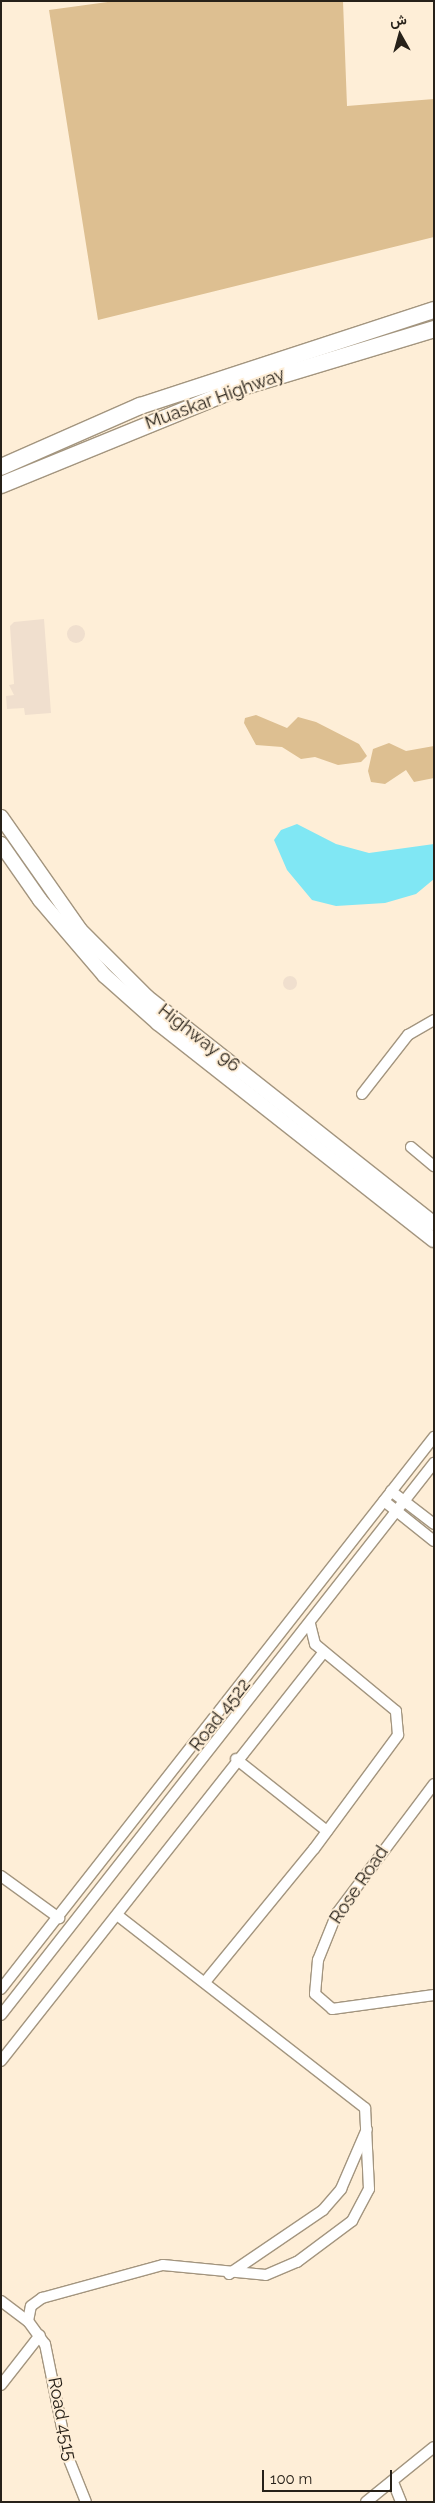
<!DOCTYPE html>
<html>
<head>
<meta charset="utf-8">
<style>
  body { margin:0 }
  #map { position:relative; width:435px; height:2503px; overflow:hidden; background:#feeed7; font-family:Raleway,Vazirmatn,sans-serif }
  div>[style] { position:absolute }
  .industrial>* { inset:0; background:#f0dfce }
  .round { border-radius:50% }
  .green>* { inset:0; background:#ddbf91 }
  .water>* { inset:0; background:#80e7f4 }
  .roads { filter:drop-shadow(1px 0 #a3957f) drop-shadow(-1px 0 #a3957f) drop-shadow(0 1px #a3957f) drop-shadow(0 -1px #a3957f) }
  .street>* { height:10px; margin:-5px; padding:0 5px; transform-origin:5px; border-radius:5px; background:#fff }
  .secondary>* { height:14px; margin:-7px; padding:0 7px; transform-origin:7px; border-radius:7px; background:#fff }
  .primary>* { height:16px; margin:-8px; padding:0 8px; transform-origin:8px; border-radius:8px; background:#fff }
  span { translate:-50% -50%; white-space:nowrap; text-align:center; line-height:1.15; -webkit-text-stroke:4px #feeed7; paint-order:stroke }
  .street-label { font-size:18px; color:#272119 }
  .frame { position:absolute; inset:0; border:2px solid #272119; pointer-events:none }
  .north { position:absolute; left:375px; top:10px; width:50px; height:50px; -webkit-text-stroke:4px #feeed7; paint-order:stroke; rotate:353deg; font-size:14px; font-weight:700; line-height:20px; text-align:center; color:#272119 }
  .north::after { content:''; display:block; margin:auto; width:18px; height:22px; background:#272119; clip-path:polygon(50% 0,100% 100%,50% 72%,0 100%) }
  .scale { position:absolute; left:262px; top:2470px; width:130px; height:22px; box-sizing:border-box; border:2px solid #272119; border-top:0; padding-left:6px; font-size:15px; line-height:18px; white-space:nowrap; color:#272119; -webkit-text-stroke:4px #feeed7; paint-order:stroke }
</style>
</head>
<body>
<div id="map">
  <div class="industrial">
    <i style="clip-path:polygon(44px 619px,51px 713px,25px 715px,24px 708px,7px 709px,6px 696px,14px 695px,9px 685px,14px 684px,10px 626px,14px 622px)"></i>
    <i class="round" style="left:67px;top:625px;width:18px;height:18px"></i>
    <i class="round" style="left:283px;top:976px;width:14px;height:14px"></i>
  </div>
  <div class="green">
    <i style="clip-path:polygon(115px 1px,343px 1px,347px 106px,434px 99px,434px 237px,98px 320px,49px 10px)"></i>
    <i style="clip-path:polygon(256px 715px,287px 728px,298px 717px,316px 722px,359px 744px,367px 756px,361px 762px,338px 765px,315px 757px,301px 759px,282px 747px,256px 745px,244px 723px,245px 718px)"></i>
    <i style="clip-path:polygon(389px 743px,406px 751px,434px 746px,434px 778px,414px 782px,406px 770px,385px 784px,371px 782px,368px 771px,373px 749px)"></i>
  </div>
  <div class="water">
    <i style="clip-path:polygon(297px 824px,336px 844px,369px 853px,434px 844px,434px 879px,416px 894px,385px 903px,336px 906px,312px 900px,287px 870px,274px 840px,281px 830px)"></i>
  </div>
  <div class="roads">
    <div class="street">
      <i style="left:362px;top:1094px;width:75px;rotate:-52.1deg"></i>
      <i style="left:408px;top:1035px;width:30px;rotate:-30deg"></i>
      <i style="left:411px;top:1147px;width:30px;rotate:40deg"></i>
      <i style="left:391px;top:1491px;width:54px;rotate:37.5deg"></i>
      <i style="left:384px;top:1501px;width:64px;rotate:38.7deg"></i>
      <i style="left:236px;top:1759px;width:116px;rotate:38.4deg"></i>
      <i style="left:434px;top:1784px;width:161px;rotate:126.9deg"></i>
      <i style="left:337px;top:1913px;width:51px;rotate:112deg"></i>
      <i style="left:318px;top:1960px;width:34px;rotate:95deg"></i>
      <i style="left:315px;top:1994px;width:23px;rotate:41deg"></i>
      <i style="left:332px;top:2009px;width:103px;rotate:-7.8deg"></i>
      <i style="left:1px;top:1876px;width:72px;rotate:35.9deg"></i>
      <i style="left:205px;top:1982px;width:172px;rotate:-50.7deg"></i>
      <i style="left:314px;top:1849px;width:142px;rotate:-53.6deg"></i>
      <i style="left:398px;top:1735px;width:24px;rotate:-95deg"></i>
      <i style="left:396px;top:1711px;width:105px;rotate:-140.4deg"></i>
      <i style="left:315px;top:1644px;width:21px;rotate:-104deg"></i>
      <i style="left:1px;top:1989px;width:702px;rotate:-51.89deg"></i>
      <i style="left:1px;top:2015px;width:702px;rotate:-51.89deg"></i>
      <i style="left:1px;top:2061px;width:520px;rotate:-51.72deg"></i>
      <i style="left:229px;top:2274px;width:114px;rotate:-34.2deg"></i>
      <i style="left:323px;top:2210px;width:28px;rotate:-49deg"></i>
      <i style="left:341px;top:2189px;width:65px;rotate:-66.6deg"></i>
      <i style="left:1px;top:2301px;width:34px;rotate:37deg"></i>
      <i style="left:28px;top:2321px;width:29px;rotate:54deg"></i>
      <i style="left:45px;top:2344px;width:115px;rotate:78.5deg"></i>
      <i style="left:68px;top:2457px;width:48px;rotate:68.2deg"></i>
      <i style="left:28px;top:2321px;width:15px;rotate:-79deg"></i>
      <i style="left:31px;top:2306px;width:14px;rotate:-36deg"></i>
      <i style="left:42px;top:2298px;width:125px;rotate:-15.3deg"></i>
      <i style="left:163px;top:2265px;width:103px;rotate:5.5deg"></i>
      <i style="left:266px;top:2275px;width:34px;rotate:-23deg"></i>
      <i style="left:297px;top:2262px;width:69px;rotate:-36.7deg"></i>
      <i style="left:352px;top:2221px;width:36px;rotate:-62deg"></i>
      <i style="left:369px;top:2189px;width:81px;rotate:-92.8deg"></i>
      <i style="left:365px;top:2108px;width:314px;rotate:-142.1deg"></i>
      <i style="left:1px;top:2385px;width:63px;rotate:-52deg"></i>
      <i style="left:393px;top:2482px;width:22px;rotate:68deg"></i>
      <i style="left:366px;top:2502px;width:87px;rotate:-39deg"></i>
    </div>
    <div class="secondary">
      <i style="left:1px;top:817px;width:138px;rotate:55deg"></i>
      <i style="left:80px;top:930px;width:95px;rotate:45deg"></i>
      <i style="left:147px;top:997px;width:366px;rotate:38.3deg"></i>
      <i style="left:1px;top:844px;width:68px;rotate:55.1deg"></i>
      <i style="left:40px;top:900px;width:100px;rotate:49.5deg"></i>
      <i style="left:105px;top:976px;width:71px;rotate:41.6deg"></i>
      <i style="left:158px;top:1023px;width:351px;rotate:38.2deg"></i>
    </div>
    <div class="primary">
      <i style="left:1px;top:467px;width:152px;rotate:-23.7deg"></i>
      <i style="left:140px;top:406px;width:309px;rotate:-18.1deg"></i>
      <i style="left:1px;top:485px;width:257px;rotate:-22.2deg"></i>
      <i style="left:239px;top:388px;width:204px;rotate:-16.8deg"></i>
    </div>
  </div>
  <div class="street-label">
    <span style="left:215px;top:399px;rotate:-20deg">Muaskar Highway</span>
    <span style="left:199px;top:1038px;rotate:38deg">Highway 96</span>
    <span style="left:220px;top:1715px;rotate:-52deg">Road 4522</span>
    <span style="left:359px;top:1885px;rotate:-56deg">Rose Road</span>
    <span style="left:62px;top:2419px;rotate:79deg">Road 4515</span>
  </div>
  <div class="frame"></div>
  <div class="north">ش</div>
  <div class="scale">100 m</div>
</div>
</body>
</html>
